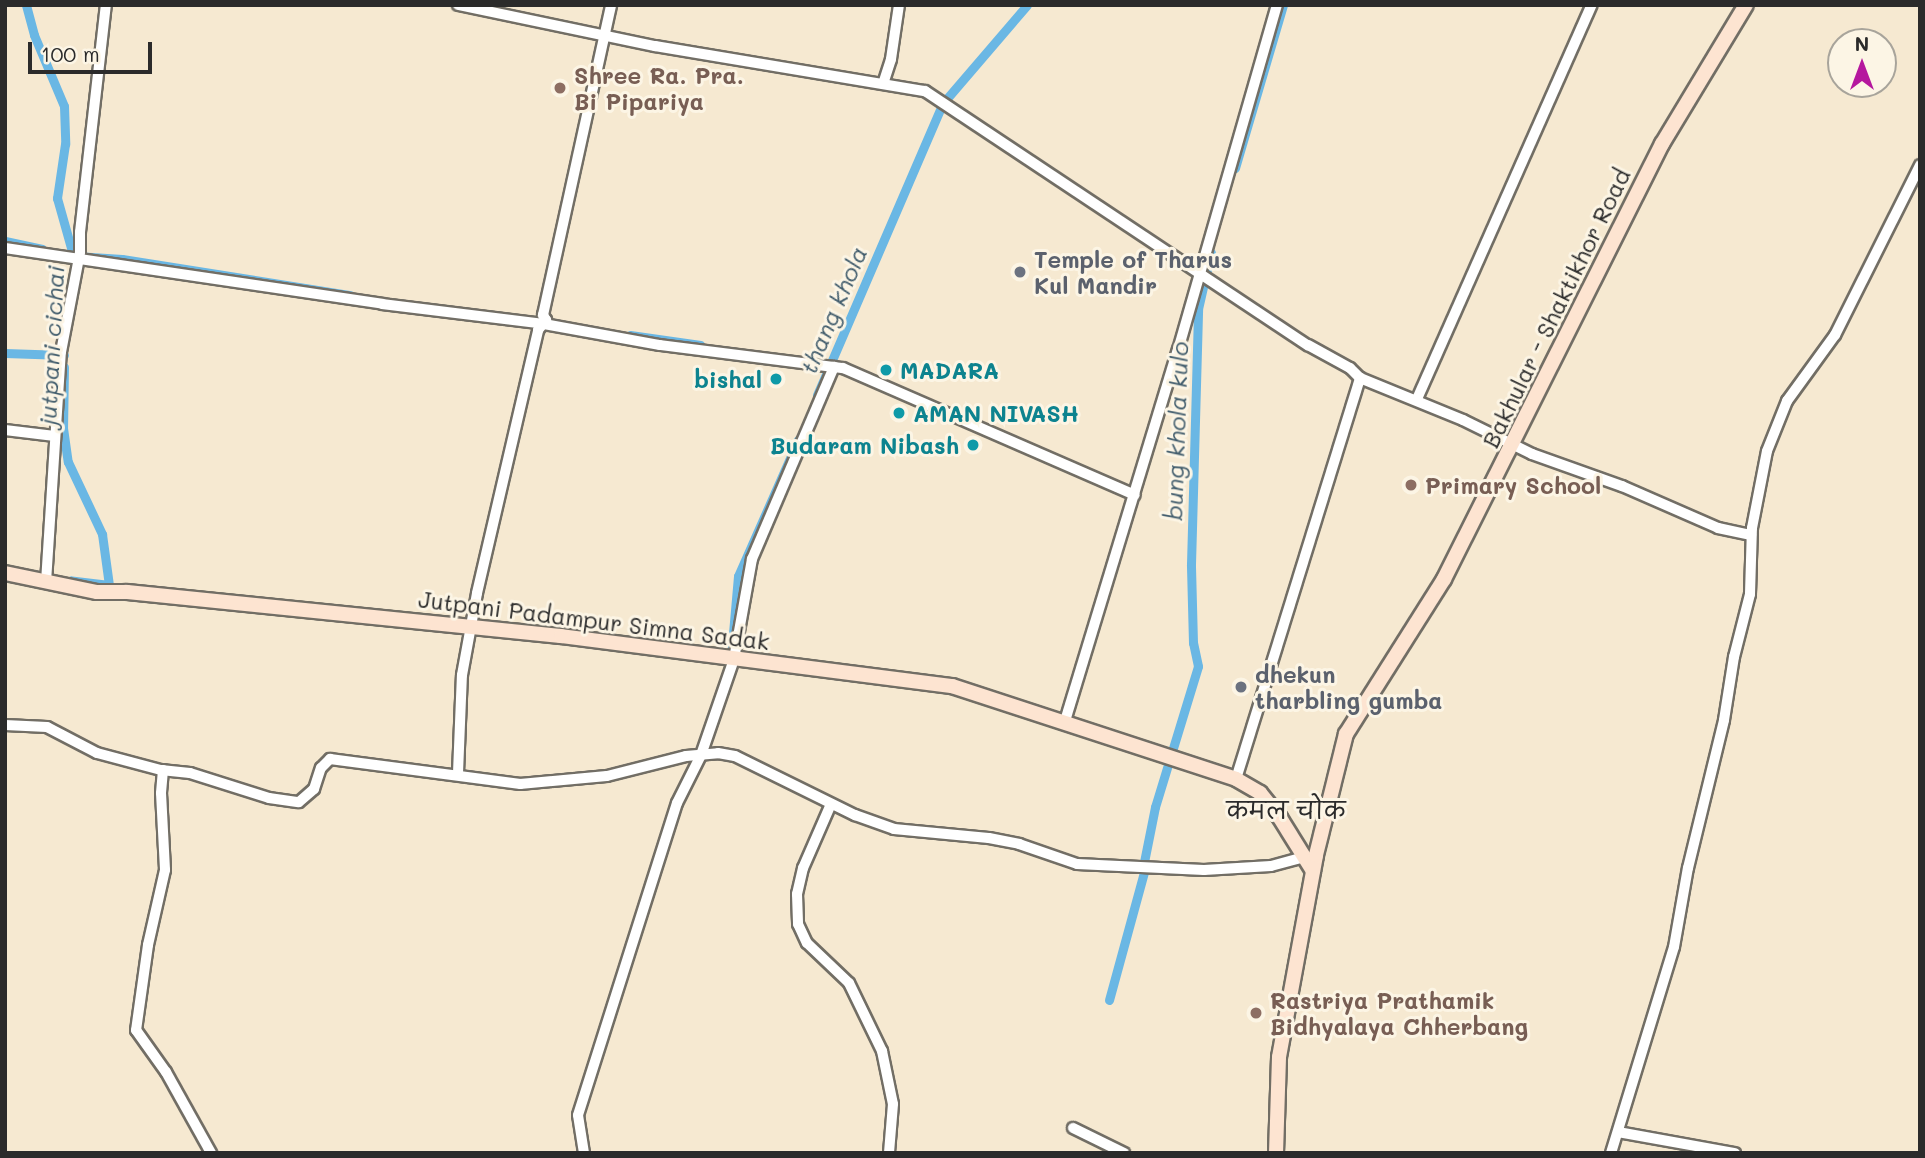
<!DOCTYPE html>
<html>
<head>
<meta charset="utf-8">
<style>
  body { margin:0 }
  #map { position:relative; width:1925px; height:1158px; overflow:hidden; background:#f6e9d1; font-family:Mali,"Playpen Sans Deva",sans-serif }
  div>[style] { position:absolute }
  .canal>* { height:9px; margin:-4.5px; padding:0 4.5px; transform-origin:4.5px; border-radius:4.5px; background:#6ab7e4 }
  .roads { filter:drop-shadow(2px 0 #726e65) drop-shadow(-2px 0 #726e65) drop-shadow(0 2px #726e65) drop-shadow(0 -2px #726e65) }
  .street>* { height:10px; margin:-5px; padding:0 5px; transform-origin:5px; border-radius:5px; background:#fff }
  .secondary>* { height:14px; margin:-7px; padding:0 7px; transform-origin:7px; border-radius:7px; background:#fde4d1 }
  .dots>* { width:19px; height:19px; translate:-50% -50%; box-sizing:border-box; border:4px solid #fcf5e5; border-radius:50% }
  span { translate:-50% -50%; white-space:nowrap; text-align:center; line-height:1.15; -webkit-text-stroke:6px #fcf5e5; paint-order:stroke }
  .education-label { font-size:23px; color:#785e54; font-weight:700 }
  .left { translate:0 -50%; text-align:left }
  .worship-label { font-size:23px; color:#5b616d; font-weight:700 }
  .street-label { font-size:23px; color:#2b2b2b }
  .culture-label { font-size:23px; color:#0d838f; font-weight:700 }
  .right { translate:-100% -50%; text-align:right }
  .water-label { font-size:24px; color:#415c6c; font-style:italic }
  .neighbourhood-label { font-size:24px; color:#2b2b2b }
  .frame { position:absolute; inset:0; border:7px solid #2b2b2b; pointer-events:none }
  .north { position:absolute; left:1827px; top:28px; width:70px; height:70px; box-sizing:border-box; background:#fcf5e5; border:2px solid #a8a49b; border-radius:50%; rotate:0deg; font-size:19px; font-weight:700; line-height:28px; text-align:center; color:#2b2b2b }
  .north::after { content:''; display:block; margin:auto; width:24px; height:32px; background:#b5179e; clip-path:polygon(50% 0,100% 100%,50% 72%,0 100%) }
  .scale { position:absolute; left:28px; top:42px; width:124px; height:32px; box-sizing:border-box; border:4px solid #2b2b2b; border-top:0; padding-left:9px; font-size:21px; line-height:24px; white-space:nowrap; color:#2b2b2b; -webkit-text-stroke:5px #fcf5e5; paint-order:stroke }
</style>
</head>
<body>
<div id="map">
  <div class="canal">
    <i style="left:26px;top:5px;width:31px;rotate:75deg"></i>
    <i style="left:34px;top:35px;width:77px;rotate:67.1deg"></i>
    <i style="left:64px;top:106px;width:38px;rotate:88deg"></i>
    <i style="left:65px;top:144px;width:55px;rotate:98.4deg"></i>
    <i style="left:57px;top:198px;width:66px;rotate:74.3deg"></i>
    <i style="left:1235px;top:168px;width:170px;rotate:-73.6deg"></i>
    <i style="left:5px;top:241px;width:38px;rotate:12deg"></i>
    <i style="left:76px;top:256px;width:46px;rotate:3.7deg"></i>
    <i style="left:122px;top:259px;width:231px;rotate:9deg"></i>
    <i style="left:630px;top:335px;width:71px;rotate:8.1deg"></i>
    <i style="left:5px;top:353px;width:59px;rotate:1.9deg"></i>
    <i style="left:64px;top:367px;width:61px;rotate:90.9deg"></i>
    <i style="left:63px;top:428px;width:34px;rotate:82deg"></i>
    <i style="left:68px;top:462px;width:80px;rotate:64.7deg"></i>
    <i style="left:102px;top:534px;width:51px;rotate:82.2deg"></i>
    <i style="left:109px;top:585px;width:38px;rotate:-173deg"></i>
    <i style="left:817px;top:395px;width:318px;rotate:-66.7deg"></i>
    <i style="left:943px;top:103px;width:129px;rotate:-49.4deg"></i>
    <i style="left:731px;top:656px;width:80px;rotate:-85deg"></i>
    <i style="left:738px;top:576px;width:149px;rotate:-66.2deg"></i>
    <i style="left:1144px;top:862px;width:56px;rotate:-78.7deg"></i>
    <i style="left:1155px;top:807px;width:147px;rotate:-73deg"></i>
    <i style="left:1198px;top:666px;width:24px;rotate:-102deg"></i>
    <i style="left:1193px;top:643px;width:79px;rotate:-91.5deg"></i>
    <i style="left:1191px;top:564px;width:255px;rotate:-88.4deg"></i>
    <i style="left:1198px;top:309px;width:58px;rotate:-77.2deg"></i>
    <i style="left:1109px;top:1000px;width:133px;rotate:-74.7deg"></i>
  </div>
  <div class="roads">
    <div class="street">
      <i style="left:458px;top:5px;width:201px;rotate:11.8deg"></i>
      <i style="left:655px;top:46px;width:274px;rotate:9.5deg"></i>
      <i style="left:925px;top:91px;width:460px;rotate:33.6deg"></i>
      <i style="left:1308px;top:345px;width:48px;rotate:28.7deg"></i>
      <i style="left:1350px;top:368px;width:14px;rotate:45deg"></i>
      <i style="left:1360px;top:378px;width:111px;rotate:22.2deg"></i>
      <i style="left:1463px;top:420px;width:77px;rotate:26.2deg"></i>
      <i style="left:1532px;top:454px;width:96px;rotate:19.6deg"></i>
      <i style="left:1622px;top:486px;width:105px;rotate:23.6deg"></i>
      <i style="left:1718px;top:528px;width:34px;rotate:12deg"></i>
      <i style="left:883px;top:84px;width:26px;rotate:-72deg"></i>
      <i style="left:891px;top:59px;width:55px;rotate:-81.6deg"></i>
      <i style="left:5px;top:248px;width:381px;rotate:8.4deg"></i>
      <i style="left:382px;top:304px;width:163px;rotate:7deg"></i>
      <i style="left:544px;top:324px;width:118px;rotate:10.3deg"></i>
      <i style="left:660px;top:345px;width:184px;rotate:7.2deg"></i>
      <i style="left:843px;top:368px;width:318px;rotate:23.5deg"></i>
      <i style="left:1417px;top:399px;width:431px;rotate:-66.1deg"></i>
      <i style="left:5px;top:430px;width:50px;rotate:6.8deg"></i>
      <i style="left:46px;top:582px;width:230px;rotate:-86.3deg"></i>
      <i style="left:61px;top:352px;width:102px;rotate:-79.2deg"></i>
      <i style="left:80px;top:252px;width:20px;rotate:-90deg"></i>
      <i style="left:80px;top:232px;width:228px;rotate:-83.5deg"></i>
      <i style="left:1065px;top:721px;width:388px;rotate:-73.1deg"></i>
      <i style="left:1178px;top:350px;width:359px;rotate:-74deg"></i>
      <i style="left:5px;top:725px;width:42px;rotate:2.7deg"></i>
      <i style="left:47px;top:727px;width:56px;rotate:27.5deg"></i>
      <i style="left:97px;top:753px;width:66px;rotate:14.9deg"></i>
      <i style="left:161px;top:770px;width:29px;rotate:6deg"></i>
      <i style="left:190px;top:773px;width:83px;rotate:17.6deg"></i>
      <i style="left:269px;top:798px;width:30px;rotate:8deg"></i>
      <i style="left:299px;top:802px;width:20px;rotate:-41deg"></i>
      <i style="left:314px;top:789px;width:22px;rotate:-72deg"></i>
      <i style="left:321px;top:768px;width:13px;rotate:-45deg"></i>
      <i style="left:330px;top:759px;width:192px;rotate:7.5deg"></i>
      <i style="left:520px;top:784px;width:87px;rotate:-5.3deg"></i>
      <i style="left:607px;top:776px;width:81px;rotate:-14.2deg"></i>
      <i style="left:686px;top:756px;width:32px;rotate:-5deg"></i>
      <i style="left:718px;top:753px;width:17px;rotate:10deg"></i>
      <i style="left:735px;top:756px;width:134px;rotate:26.2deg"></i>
      <i style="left:855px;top:815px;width:41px;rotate:19.7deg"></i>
      <i style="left:894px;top:829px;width:95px;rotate:5.4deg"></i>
      <i style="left:989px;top:838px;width:31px;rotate:11deg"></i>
      <i style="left:1019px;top:844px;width:61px;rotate:19deg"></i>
      <i style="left:1077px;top:864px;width:127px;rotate:2.7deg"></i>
      <i style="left:1204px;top:870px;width:67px;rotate:-3.4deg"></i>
      <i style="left:1271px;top:866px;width:34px;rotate:-15deg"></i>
      <i style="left:163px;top:770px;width:23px;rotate:95deg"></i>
      <i style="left:161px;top:793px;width:77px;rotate:87deg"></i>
      <i style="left:165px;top:870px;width:77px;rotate:102.8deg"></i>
      <i style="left:148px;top:945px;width:86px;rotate:98deg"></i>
      <i style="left:136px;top:1030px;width:52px;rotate:54.5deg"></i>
      <i style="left:166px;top:1072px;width:93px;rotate:60.9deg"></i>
      <i style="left:458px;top:773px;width:98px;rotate:-87.7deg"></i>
      <i style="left:462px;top:675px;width:83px;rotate:-79.6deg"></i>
      <i style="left:477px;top:593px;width:270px;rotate:-76.9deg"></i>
      <i style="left:538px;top:330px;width:13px;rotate:-51deg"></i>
      <i style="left:546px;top:320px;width:6px;rotate:-121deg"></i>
      <i style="left:543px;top:315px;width:317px;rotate:-77.6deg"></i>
      <i style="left:1236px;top:779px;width:420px;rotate:-72.8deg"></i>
      <i style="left:831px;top:804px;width:70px;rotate:113.6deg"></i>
      <i style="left:803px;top:868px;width:27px;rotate:103deg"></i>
      <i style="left:797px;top:894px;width:30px;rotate:88deg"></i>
      <i style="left:798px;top:924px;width:21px;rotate:65deg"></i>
      <i style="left:807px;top:943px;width:58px;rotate:43.6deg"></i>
      <i style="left:849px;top:983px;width:76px;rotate:64.1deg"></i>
      <i style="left:882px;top:1051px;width:54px;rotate:78.3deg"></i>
      <i style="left:893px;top:1104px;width:49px;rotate:94.7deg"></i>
      <i style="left:1073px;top:1128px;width:57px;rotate:26.1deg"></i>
      <i style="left:1618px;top:1132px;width:119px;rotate:10.2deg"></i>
      <i style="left:584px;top:1153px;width:38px;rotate:-99deg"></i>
      <i style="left:578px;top:1115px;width:327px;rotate:-72.4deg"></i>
      <i style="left:677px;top:803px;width:54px;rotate:-63.4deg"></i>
      <i style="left:701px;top:755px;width:102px;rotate:-71deg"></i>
      <i style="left:734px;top:659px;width:102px;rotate:-79.8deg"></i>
      <i style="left:752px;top:559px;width:209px;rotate:-66.9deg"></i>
      <i style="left:1611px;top:1153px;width:215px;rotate:-73deg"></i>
      <i style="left:1674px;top:947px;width:80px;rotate:-80deg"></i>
      <i style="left:1688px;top:868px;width:152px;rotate:-76.3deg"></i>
      <i style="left:1724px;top:720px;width:64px;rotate:-81deg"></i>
      <i style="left:1734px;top:657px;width:65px;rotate:-75.7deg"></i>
      <i style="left:1750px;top:594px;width:66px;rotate:-88.3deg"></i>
      <i style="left:1752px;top:528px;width:78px;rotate:-79deg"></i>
      <i style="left:1767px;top:451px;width:54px;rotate:-68.2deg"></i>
      <i style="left:1787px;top:401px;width:82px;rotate:-54deg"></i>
      <i style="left:1835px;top:335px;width:190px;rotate:-63.4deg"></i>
    </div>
    <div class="secondary">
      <i style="left:5px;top:573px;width:94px;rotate:11.7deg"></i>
      <i style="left:97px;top:592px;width:30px"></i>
      <i style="left:127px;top:592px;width:436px;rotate:5.8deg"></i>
      <i style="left:561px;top:636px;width:394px;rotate:7.3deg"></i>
      <i style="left:952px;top:686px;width:299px;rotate:18.1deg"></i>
      <i style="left:1236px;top:779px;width:28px;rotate:30deg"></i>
      <i style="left:1260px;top:793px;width:32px;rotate:51deg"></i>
      <i style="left:1280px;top:818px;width:62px;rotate:58.1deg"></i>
      <i style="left:1276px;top:1153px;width:96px;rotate:-88.2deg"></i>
      <i style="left:1279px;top:1057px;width:205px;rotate:-79.6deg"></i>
      <i style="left:1316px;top:855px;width:125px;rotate:-76.1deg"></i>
      <i style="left:1346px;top:734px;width:183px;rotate:-57.7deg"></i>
      <i style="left:1444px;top:579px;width:487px;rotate:-63.4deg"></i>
      <i style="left:1662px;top:144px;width:162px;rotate:-58.9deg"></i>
    </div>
  </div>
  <div class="dots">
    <i style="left:560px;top:88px;background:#8d6e63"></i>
    <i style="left:1020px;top:272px;background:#6b7280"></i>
    <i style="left:886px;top:370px;background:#0f9aa8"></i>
    <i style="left:776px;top:379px;background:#0f9aa8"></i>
    <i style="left:899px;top:413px;background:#0f9aa8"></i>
    <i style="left:973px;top:445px;background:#0f9aa8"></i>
    <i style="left:1411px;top:485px;background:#8d6e63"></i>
    <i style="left:1241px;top:687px;background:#6b7280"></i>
    <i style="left:1256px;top:1013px;background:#8d6e63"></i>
  </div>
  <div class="education-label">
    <span class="left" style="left:574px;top:88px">Shree Ra. Pra.<br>Bi Pipariya</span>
    <span class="left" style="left:1425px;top:485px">Primary School</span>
    <span class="left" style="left:1270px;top:1013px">Rastriya Prathamik<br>Bidhyalaya Chherbang</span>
  </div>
  <div class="worship-label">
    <span class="left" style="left:1034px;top:272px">Temple of Tharus<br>Kul Mandir</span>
    <span class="left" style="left:1255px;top:687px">dhekun<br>tharbling gumba</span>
  </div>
  <div class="street-label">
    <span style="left:1556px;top:308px;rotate:-64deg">Bakhular - Shaktikhor Road</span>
    <span style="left:594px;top:620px;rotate:7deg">Jutpani Padampur Simna Sadak</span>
  </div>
  <div class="culture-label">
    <span class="left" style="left:900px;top:370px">MADARA</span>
    <span class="right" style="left:762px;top:379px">bishal</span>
    <span class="left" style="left:913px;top:413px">AMAN NIVASH</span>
    <span class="right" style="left:959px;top:445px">Budaram Nibash</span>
  </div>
  <div class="water-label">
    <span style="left:833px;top:310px;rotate:-67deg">thang khola</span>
    <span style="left:51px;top:346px;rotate:-87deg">jutpani cichai</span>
    <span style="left:1176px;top:431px;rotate:-88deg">bung khola kulo</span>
  </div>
  <div class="neighbourhood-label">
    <span style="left:1286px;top:810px">कमल चोक</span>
  </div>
  <div class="frame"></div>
  <div class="north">N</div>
  <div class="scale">100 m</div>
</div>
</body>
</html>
